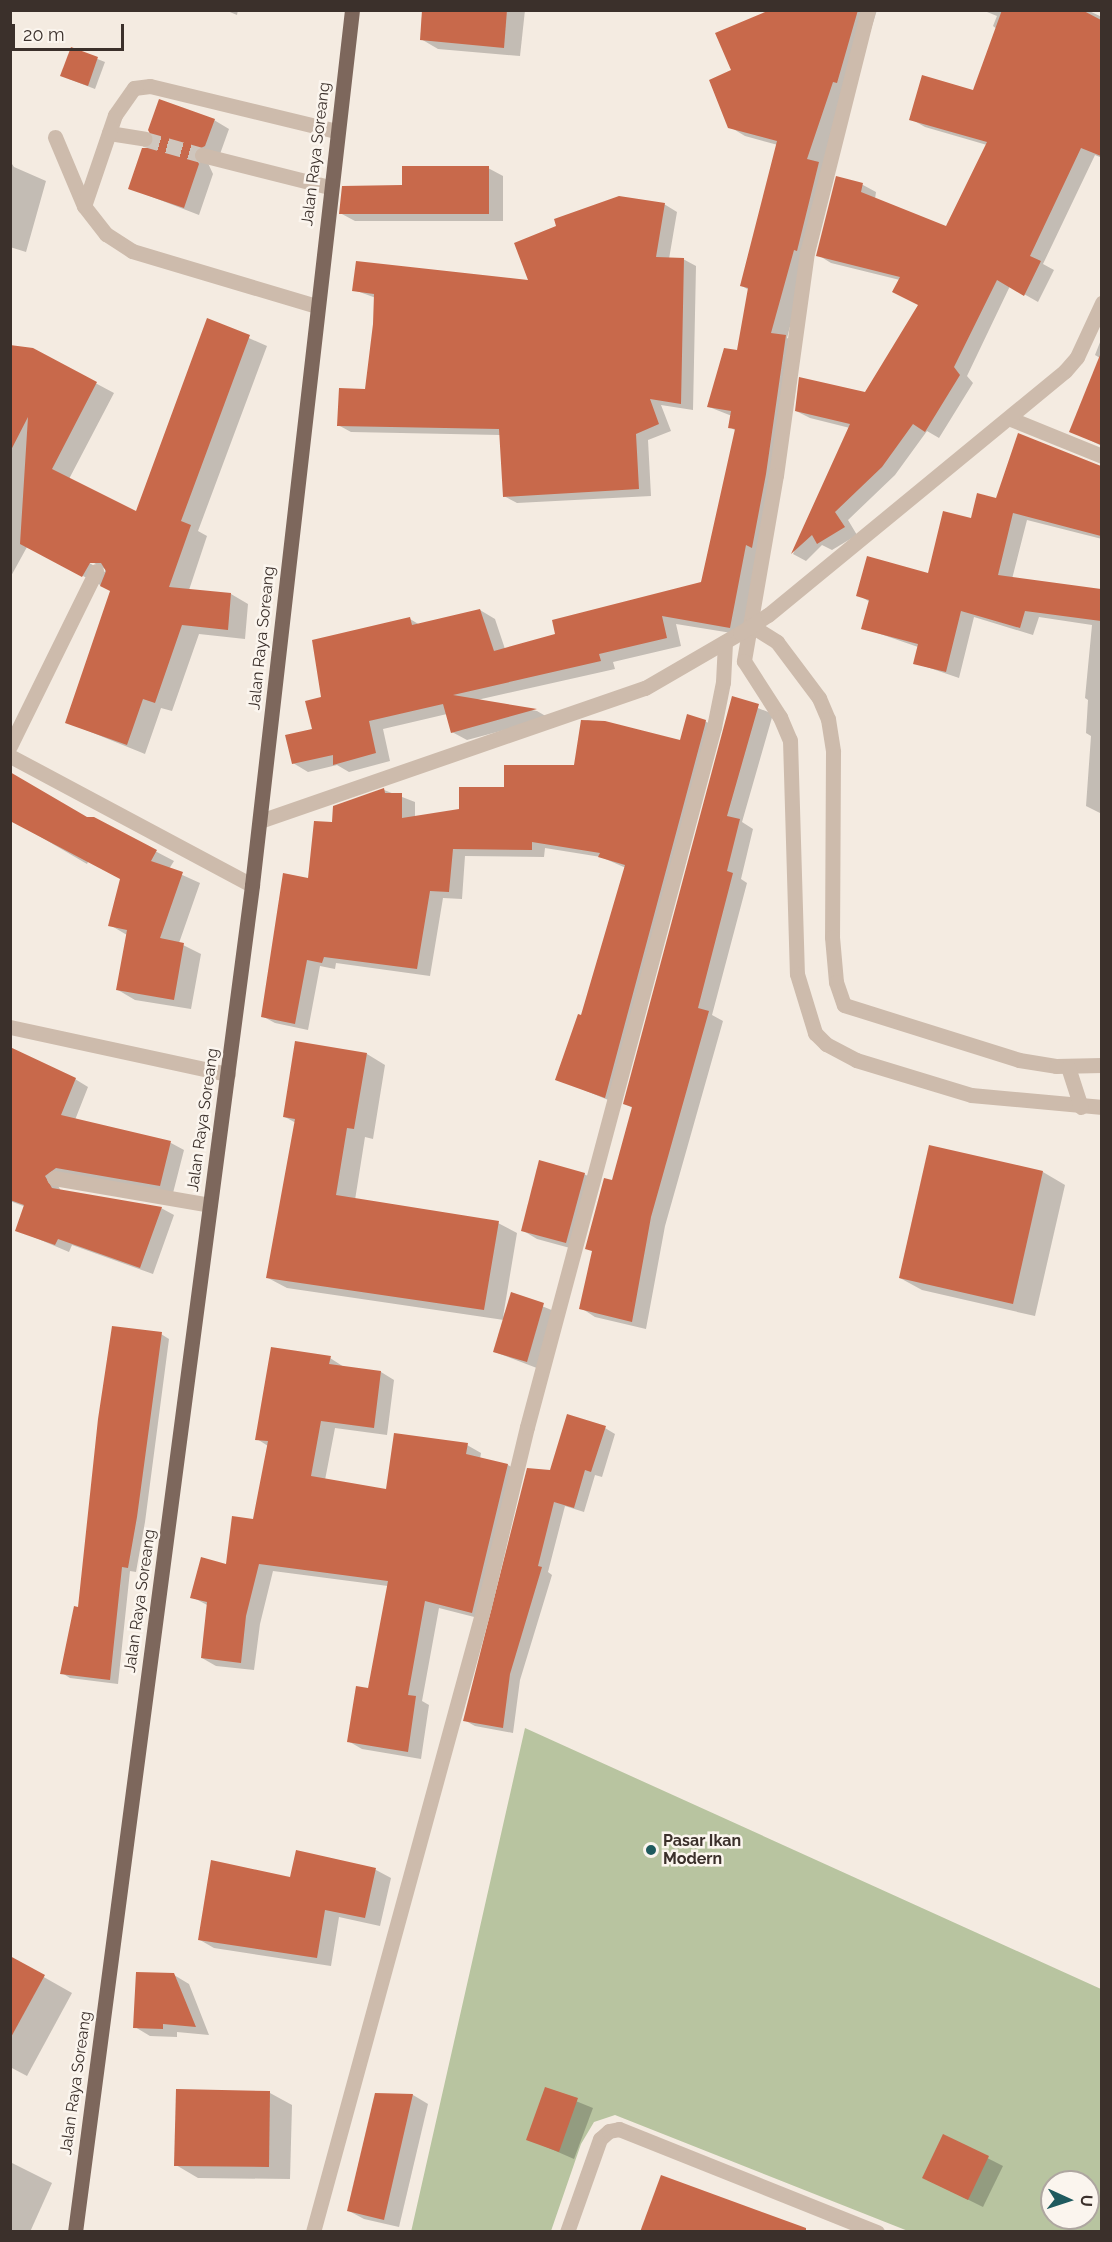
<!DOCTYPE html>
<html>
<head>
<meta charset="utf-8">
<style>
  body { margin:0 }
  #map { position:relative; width:1112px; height:2242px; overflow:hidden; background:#f4ebe1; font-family:Raleway,sans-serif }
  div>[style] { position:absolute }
  .green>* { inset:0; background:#b8c4a0 }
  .shadow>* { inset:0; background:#0003 }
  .building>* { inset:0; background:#c8694b }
  .minor-tunnel>* { height:15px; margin-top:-7.5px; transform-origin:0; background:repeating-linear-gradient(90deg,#cfc6bd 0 15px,transparent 0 23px) }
  .minor>* { height:15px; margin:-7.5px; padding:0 7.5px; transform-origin:7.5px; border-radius:7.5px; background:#cdbbac }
  .major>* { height:15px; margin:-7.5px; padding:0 7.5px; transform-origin:7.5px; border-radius:7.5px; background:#7d675c }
  .dots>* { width:16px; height:16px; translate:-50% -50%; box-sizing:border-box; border:3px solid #fbf5ee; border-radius:50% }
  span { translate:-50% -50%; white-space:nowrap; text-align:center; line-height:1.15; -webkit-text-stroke:5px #fbf5ee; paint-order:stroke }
  .street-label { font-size:16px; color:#3b302b }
  .poi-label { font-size:16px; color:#3b302b; font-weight:700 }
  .left { translate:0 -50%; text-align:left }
  .frame { position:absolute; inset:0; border:12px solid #3b302b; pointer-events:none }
  .north { position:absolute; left:1040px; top:2170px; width:60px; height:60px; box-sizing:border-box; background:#fbf5ee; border:2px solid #aea6a0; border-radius:50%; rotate:93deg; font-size:16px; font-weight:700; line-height:24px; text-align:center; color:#3b302b }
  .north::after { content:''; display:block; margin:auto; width:21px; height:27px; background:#1f5a5e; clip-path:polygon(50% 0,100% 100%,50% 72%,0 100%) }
  .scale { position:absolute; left:12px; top:24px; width:112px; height:27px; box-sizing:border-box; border:3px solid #3b302b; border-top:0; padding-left:8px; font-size:18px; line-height:21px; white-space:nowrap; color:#3b302b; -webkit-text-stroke:4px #fbf5ee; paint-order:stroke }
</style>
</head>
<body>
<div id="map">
  <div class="green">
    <i style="clip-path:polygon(evenodd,525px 1728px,1101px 1989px,1101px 2231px,908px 2231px,615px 2115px,594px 2122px,581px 2144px,551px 2231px,411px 2232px,525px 1728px,1052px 2182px,1088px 2182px,1088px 2218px,1052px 2218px,1052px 2182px)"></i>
  </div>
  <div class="shadow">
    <i style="clip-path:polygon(225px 10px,238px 10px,237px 15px)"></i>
    <i style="clip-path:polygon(424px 10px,525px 10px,520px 56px,438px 49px,421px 39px)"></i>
    <i style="clip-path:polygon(774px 10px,877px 10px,852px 90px,787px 338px,800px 345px,744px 635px,676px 624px,681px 646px,613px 662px,615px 669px,477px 700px,537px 711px,549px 718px,467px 740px,452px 732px,447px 714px,383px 729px,390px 761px,349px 772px,337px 765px,308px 772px,293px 763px,313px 730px,323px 698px,410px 619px,420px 625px,480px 610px,495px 619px,505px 649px,557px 635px,702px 583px,736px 431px,730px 427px,732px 416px,709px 407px,738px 352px,749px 290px,742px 286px,778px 145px,745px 136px,730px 127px,733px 71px)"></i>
    <i style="clip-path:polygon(982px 10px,1087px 10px,1102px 17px,1102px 158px,1095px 155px,1043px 264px,1054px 270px,1038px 302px,1010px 286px,967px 376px,973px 383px,939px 438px,927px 431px,895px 475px,848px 520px,857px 535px,832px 550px,822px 545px,806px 561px,793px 554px,850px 428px,810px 418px,796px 411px,866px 393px,920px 305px,900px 280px,831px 263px,818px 255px,837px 178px,863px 185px,876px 192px,875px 199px,946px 228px,987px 145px,925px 127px,911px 119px,974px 92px,997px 29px,993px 26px,997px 16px)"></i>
    <i style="clip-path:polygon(72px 49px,105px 62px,95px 89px,69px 79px)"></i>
    <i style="clip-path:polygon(214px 120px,229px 129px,220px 154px,207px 161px,213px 174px,199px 215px,129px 188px)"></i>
    <i style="clip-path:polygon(10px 161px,14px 167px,46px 181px,26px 252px,10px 247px)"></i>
    <i style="clip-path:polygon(488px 168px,503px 176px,503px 221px,355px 221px,340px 213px,403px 187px)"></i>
    <i style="clip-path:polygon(664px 204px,677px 212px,669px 259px,683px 259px,696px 266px,693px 410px,661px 405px,671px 431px,648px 440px,651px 496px,517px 503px,504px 496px,500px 435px,351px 432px,338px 425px,366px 391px,375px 324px,376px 298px,354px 290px,531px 282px)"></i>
    <i style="clip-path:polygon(evenodd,208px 320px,267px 346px,198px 531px,207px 536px,189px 590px,231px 594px,248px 604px,245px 639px,199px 634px,172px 711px,161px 708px,145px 754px,66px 722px,112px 591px,27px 547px,10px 578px,10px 346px,37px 352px,114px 393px,69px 479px,137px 513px,208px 320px,85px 558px,105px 569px,105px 572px,84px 560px,85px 558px)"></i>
    <i style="clip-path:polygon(1102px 337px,1102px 446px,1071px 431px,1100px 358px,1095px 355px)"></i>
    <i style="clip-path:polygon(1102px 465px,1102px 539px,1027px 520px,1012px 579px,1102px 591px,1102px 814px,1086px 806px,1091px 736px,1086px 733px,1088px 700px,1085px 698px,1092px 625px,1039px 617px,1033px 635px,974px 617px,959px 678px,915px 663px,918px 647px,863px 628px,870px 602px,858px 595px,929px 575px,972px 520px,997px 500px)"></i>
    <i style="clip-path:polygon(733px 698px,773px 714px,742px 822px,753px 829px,741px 879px,747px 883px,712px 1015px,723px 1021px,665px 1226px,646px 1329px,595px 1317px,581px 1308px,633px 1108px,625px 1104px)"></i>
    <i style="clip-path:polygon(588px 720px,681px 742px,705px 721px,718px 729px,618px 1104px,557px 1079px,582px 1017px,626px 868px,601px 857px,545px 848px,544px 857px,465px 856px,462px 899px,443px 898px,430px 976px,336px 963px,335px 969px,320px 966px,308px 1030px,275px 1023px,262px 1016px,334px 823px,384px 790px,415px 802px,415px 817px,461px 810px,505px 789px,575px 767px,583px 721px)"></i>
    <i style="clip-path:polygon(10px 819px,94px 819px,174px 861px,169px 869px,200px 883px,179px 943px,201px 954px,191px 1009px,135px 1000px,118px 990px,127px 935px,110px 925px,122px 879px,89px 860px,87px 864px)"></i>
    <i style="clip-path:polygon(367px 1054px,385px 1065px,373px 1139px,365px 1137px,355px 1200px,498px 1223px,517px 1233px,503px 1317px,512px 1294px,559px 1313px,542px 1370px,495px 1352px,504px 1320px,287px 1288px,268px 1278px,296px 1123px,285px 1117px)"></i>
    <i style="clip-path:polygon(75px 1079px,88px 1087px,75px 1120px,171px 1143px,184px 1150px,173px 1193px,57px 1184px,61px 1191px,161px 1208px,174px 1215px,153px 1274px,72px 1245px,69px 1252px,17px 1230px,26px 1207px,10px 1201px,10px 1108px)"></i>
    <i style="clip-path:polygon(930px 1147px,1043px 1172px,1065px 1185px,1035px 1316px,922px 1290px,900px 1278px)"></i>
    <i style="clip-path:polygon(584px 1174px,599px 1182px,581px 1251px,537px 1239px,522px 1230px)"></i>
    <i style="clip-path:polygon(161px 1334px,169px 1339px,145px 1522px,136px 1572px,130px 1571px,118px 1684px,70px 1678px,62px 1673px)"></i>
    <i style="clip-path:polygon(330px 1358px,344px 1367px,381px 1372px,394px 1380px,387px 1435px,335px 1428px,325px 1480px,388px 1491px,467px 1445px,481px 1453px,480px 1459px,508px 1465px,521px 1473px,486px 1620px,439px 1608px,422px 1701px,429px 1705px,421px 1759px,362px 1749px,348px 1741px,369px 1690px,388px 1586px,273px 1571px,260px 1624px,254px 1670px,216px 1666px,202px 1658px,209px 1606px,192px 1597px,227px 1566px,255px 1521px,268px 1446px,257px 1439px)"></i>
    <i style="clip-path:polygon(605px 1428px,615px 1434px,602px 1477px,595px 1475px,584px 1512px,565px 1506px,548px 1572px,552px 1575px,520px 1680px,513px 1733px,475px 1726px,464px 1720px,551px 1472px)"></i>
    <i style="clip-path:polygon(297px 1852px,376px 1870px,391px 1878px,380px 1926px,339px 1917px,331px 1966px,214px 1948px,200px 1940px,291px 1879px)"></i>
    <i style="clip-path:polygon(10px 1958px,72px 1993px,27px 2076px,10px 2067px)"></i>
    <i style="clip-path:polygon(174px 1975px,189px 1984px,209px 2035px,177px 2032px,177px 2037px,150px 2036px,135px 2027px)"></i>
    <i style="clip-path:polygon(546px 2089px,593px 2108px,574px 2159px,528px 2139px)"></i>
    <i style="clip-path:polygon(270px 2093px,292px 2105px,290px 2179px,198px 2178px,176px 2165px)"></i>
    <i style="clip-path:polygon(376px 2095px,413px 2095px,428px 2104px,399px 2227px,364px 2219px,349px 2211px)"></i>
    <i style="clip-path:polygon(944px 2136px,1003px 2166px,983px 2207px,924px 2178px)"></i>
    <i style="clip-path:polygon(10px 2162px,52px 2183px,30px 2232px,10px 2232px)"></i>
  </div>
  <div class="building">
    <i style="clip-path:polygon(422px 10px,507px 10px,504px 48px,420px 40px)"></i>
    <i style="clip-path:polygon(770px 10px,858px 10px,837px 83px,833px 82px,807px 159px,819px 162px,797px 251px,794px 250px,771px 333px,786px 335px,766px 474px,752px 548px,746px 545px,730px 628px,662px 616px,667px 638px,599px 654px,601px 661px,453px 695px,537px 709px,451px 733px,443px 704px,369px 721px,376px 753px,333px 765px,333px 755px,292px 764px,285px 735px,312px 729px,305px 701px,321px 697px,312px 640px,410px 617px,412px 625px,480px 609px,494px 651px,555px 634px,552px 620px,701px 582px,735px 429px,728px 428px,731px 411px,707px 407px,724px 348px,737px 350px,748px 288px,740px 286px,777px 141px,728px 128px,709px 80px,731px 70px,715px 33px)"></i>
    <i style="clip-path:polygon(1002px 10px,1082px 10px,1101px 20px,1101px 156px,1081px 148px,1030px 256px,1041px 261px,1024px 296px,997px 280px,954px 367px,960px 375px,925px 432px,913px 424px,882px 467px,835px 512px,845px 527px,817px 544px,812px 535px,791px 554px,850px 424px,795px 411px,799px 377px,865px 392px,918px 305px,892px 292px,900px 277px,816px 256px,836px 176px,863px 183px,861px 192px,946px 226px,987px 142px,909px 120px,922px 75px,973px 90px)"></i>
    <i style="clip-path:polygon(71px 47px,98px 57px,88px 86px,60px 76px)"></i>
    <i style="clip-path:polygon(159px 99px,215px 119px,205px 146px,193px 152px,199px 164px,184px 208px,128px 189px,142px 148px,149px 148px,154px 141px,148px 130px)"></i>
    <i style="clip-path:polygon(402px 166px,489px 166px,489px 214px,339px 214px,342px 186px,402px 185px)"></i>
    <i style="clip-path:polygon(619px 196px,665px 203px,656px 257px,684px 258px,681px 404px,650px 399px,659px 424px,636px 434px,639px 489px,503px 497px,499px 429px,337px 426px,339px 388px,365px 389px,373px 324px,374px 294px,352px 291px,356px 261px,528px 280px,514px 243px,556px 226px,554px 219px)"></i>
    <i style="clip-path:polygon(207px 318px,250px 335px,181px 521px,191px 525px,169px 587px,231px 593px,228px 630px,182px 625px,155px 703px,143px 699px,127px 745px,65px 723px,110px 591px,100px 586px,106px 571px,101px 563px,90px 563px,82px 577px,20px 544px,28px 417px,10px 452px,10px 345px,33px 348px,97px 382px,52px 469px,136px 511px)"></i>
    <i style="clip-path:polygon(1100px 355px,1101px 355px,1101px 445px,1069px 432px)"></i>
    <i style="clip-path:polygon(1018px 433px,1101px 466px,1101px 536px,1013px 513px,998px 575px,1101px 589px,1101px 621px,1025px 611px,1020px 628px,961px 611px,946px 672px,913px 664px,918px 644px,861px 629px,869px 600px,856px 596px,867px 556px,928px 573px,943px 511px,971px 518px,977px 493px,996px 498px)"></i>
    <i style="clip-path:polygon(732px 696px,759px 704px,727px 816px,740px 819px,727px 871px,733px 873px,698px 1008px,709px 1011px,651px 1217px,632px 1322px,579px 1309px,592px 1251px,585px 1249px,604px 1178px,612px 1180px,632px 1107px,623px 1104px)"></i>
    <i style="clip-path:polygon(687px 714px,706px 720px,705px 725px,605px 1098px,555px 1080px,578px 1014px,581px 1015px,625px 865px,598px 857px,600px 853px,532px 842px,532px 850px,453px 849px,449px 892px,430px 891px,417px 969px,324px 957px,322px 963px,307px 960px,295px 1024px,261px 1017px,283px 873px,308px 878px,314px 821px,332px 822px,333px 806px,384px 788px,385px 793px,402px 793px,402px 818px,459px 809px,459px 787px,504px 787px,504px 765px,574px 765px,581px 720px,605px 721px,680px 740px)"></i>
    <i style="clip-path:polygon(10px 772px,87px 817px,94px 817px,157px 850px,151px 861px,183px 872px,160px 938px,184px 943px,174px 1000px,116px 990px,127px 930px,108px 926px,120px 879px,10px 821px)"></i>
    <i style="clip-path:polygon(295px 1041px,367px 1053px,354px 1129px,347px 1128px,336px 1195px,499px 1221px,484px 1310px,266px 1278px,295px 1119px,283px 1117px)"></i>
    <i style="clip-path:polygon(10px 1047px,76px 1078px,61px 1115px,171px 1141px,160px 1186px,56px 1168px,45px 1176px,52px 1188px,162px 1207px,140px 1268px,58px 1239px,55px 1245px,15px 1231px,24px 1205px,10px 1200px)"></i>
    <i style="clip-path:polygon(929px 1145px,1043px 1171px,1013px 1304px,899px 1278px)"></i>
    <i style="clip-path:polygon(539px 1160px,585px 1173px,566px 1243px,521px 1231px)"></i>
    <i style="clip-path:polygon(511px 1292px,544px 1303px,527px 1362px,493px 1352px)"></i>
    <i style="clip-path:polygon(112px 1326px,162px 1332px,137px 1517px,128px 1568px,122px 1567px,110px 1680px,60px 1674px,74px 1606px,78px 1607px,98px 1419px)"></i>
    <i style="clip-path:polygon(271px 1347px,331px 1356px,329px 1364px,381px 1371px,374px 1428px,321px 1421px,311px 1476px,386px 1489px,394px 1433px,468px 1443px,466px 1454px,508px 1464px,472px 1613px,425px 1601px,408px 1695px,416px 1696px,408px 1752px,347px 1742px,356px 1686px,368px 1688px,388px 1581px,259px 1564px,246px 1616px,241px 1663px,201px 1658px,207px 1602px,190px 1598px,201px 1557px,226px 1564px,232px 1516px,253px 1519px,268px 1441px,255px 1440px)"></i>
    <i style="clip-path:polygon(567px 1414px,606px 1426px,591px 1472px,585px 1470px,574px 1508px,554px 1502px,538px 1566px,542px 1567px,510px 1674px,503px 1728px,463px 1721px,527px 1468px,550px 1470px)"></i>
    <i style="clip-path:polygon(296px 1850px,376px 1868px,365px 1918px,325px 1910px,317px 1958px,198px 1940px,211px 1860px,290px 1877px)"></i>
    <i style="clip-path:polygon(10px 1956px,45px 1975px,10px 2039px)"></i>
    <i style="clip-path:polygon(136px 1972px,174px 1973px,196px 2027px,163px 2024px,163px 2029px,133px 2028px)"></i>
    <i style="clip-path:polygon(545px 2087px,578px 2098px,559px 2152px,526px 2140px)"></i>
    <i style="clip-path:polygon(176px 2089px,270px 2091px,269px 2167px,174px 2166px)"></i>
    <i style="clip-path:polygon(375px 2093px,413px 2094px,384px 2220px,347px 2211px)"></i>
    <i style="clip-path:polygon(943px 2134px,989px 2156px,968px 2200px,922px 2178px)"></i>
    <i style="clip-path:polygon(661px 2175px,806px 2228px,806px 2232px,640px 2232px)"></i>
  </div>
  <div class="minor-tunnel">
    <i style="left:145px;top:139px;width:59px;rotate:15.7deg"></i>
  </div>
  <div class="minor">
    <i style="left:868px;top:10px;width:250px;rotate:104.1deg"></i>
    <i style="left:807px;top:252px;width:225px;rotate:97.9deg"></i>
    <i style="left:776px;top:475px;width:189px;rotate:99.8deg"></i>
    <i style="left:744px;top:661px;width:67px;rotate:57.3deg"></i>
    <i style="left:780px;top:717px;width:25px;rotate:67deg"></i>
    <i style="left:790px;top:740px;width:234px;rotate:88.3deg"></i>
    <i style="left:797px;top:974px;width:62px;rotate:73deg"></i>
    <i style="left:815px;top:1033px;width:16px;rotate:45deg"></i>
    <i style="left:826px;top:1044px;width:34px;rotate:28deg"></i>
    <i style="left:856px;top:1060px;width:120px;rotate:16.9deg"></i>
    <i style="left:971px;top:1095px;width:132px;rotate:5.2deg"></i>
    <i style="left:109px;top:133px;width:36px;rotate:9deg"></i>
    <i style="left:55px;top:137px;width:75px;rotate:67.2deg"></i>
    <i style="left:84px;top:206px;width:36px;rotate:52deg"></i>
    <i style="left:106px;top:234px;width:31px;rotate:33deg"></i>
    <i style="left:132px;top:251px;width:192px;rotate:16.6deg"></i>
    <i style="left:202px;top:155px;width:131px;rotate:14.1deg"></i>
    <i style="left:84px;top:206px;width:96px;rotate:-71.2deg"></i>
    <i style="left:115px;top:115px;width:33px;rotate:-55deg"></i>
    <i style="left:134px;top:88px;width:16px;rotate:-7deg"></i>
    <i style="left:150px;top:86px;width:191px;rotate:13.6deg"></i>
    <i style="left:1011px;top:419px;width:98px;rotate:22.1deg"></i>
    <i style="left:750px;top:625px;width:32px;rotate:32deg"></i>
    <i style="left:777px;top:642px;width:70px;rotate:53.1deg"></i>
    <i style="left:819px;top:698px;width:23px;rotate:67deg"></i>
    <i style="left:828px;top:719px;width:33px;rotate:81deg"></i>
    <i style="left:833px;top:752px;width:185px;rotate:90.3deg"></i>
    <i style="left:832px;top:937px;width:45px;rotate:84.9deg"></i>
    <i style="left:836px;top:982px;width:24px;rotate:71deg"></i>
    <i style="left:844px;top:1005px;width:183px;rotate:17.4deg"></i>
    <i style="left:1019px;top:1060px;width:37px;rotate:9deg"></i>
    <i style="left:1056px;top:1066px;width:46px;rotate:-1.2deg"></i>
    <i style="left:10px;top:746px;width:195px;rotate:-63.8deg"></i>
    <i style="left:10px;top:756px;width:274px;rotate:28.1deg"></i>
    <i style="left:260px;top:821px;width:407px;rotate:-19.1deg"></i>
    <i style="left:645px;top:688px;width:110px;rotate:-30.1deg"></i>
    <i style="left:740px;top:633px;width:33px;rotate:-33deg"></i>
    <i style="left:768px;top:615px;width:384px;rotate:-39.4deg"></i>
    <i style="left:1065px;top:371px;width:18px;rotate:-49deg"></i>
    <i style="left:1077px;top:357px;width:60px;rotate:-65.2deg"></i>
    <i style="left:10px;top:1027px;width:223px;rotate:12.2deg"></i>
    <i style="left:1068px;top:1067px;width:42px;rotate:72deg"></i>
    <i style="left:54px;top:1178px;width:158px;rotate:9.8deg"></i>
    <i style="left:313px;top:2232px;width:649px;rotate:-74.72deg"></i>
    <i style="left:484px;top:1606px;width:184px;rotate:-76.5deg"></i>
    <i style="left:527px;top:1427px;width:725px;rotate:-75.04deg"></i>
    <i style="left:714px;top:727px;width:46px;rotate:-78.7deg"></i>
    <i style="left:723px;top:682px;width:40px;rotate:-87.1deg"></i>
    <i style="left:567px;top:2232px;width:99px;rotate:-70.5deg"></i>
    <i style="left:600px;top:2139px;width:12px;rotate:-42deg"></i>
    <i style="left:609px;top:2131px;width:10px;rotate:-11deg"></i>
    <i style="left:619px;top:2129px;width:278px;rotate:21.8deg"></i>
  </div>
  <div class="major">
    <i style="left:75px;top:2232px;width:1359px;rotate:-82.51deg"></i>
    <i style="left:252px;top:885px;width:881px;rotate:-83.48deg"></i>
  </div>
  <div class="dots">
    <i style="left:651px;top:1850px;background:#1f5a5e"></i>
  </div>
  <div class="street-label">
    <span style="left:316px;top:154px;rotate:-83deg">Jalan Raya Soreang</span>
    <span style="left:262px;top:638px;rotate:-84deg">Jalan Raya Soreang</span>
    <span style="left:203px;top:1120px;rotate:-82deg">Jalan Raya Soreang</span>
    <span style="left:140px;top:1601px;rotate:-82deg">Jalan Raya Soreang</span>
    <span style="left:76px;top:2083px;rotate:-82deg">Jalan Raya Soreang</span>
  </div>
  <div class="poi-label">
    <span class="left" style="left:663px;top:1850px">Pasar Ikan<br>Modern</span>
  </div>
  <div class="frame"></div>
  <div class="north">U</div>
  <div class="scale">20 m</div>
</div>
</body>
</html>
